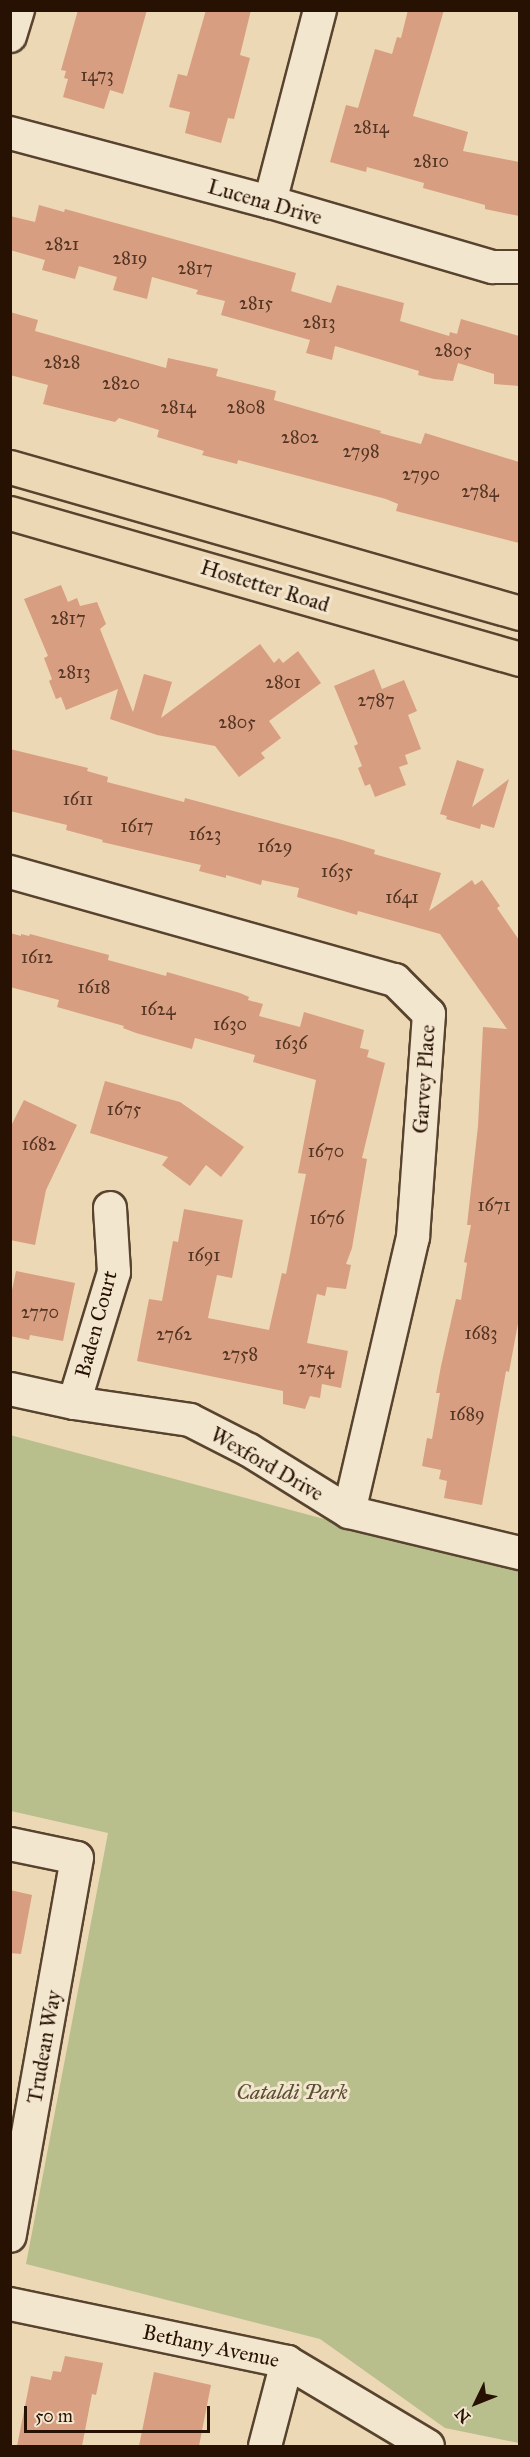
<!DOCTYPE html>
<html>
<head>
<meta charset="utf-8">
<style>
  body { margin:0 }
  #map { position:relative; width:530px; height:2457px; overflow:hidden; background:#edd8b5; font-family:"IM FELL Great Primer",serif }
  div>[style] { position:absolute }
  .green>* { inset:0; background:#b9be8d }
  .building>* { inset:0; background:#d79e81 }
  .roads { filter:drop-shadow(2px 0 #58432f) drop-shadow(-2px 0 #58432f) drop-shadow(0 2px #58432f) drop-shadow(0 -2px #58432f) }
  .minor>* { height:32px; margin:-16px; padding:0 16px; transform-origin:16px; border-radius:16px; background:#f3e6cf }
  .major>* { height:33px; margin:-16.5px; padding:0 16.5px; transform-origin:16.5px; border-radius:16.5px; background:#edd8b5 }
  span { translate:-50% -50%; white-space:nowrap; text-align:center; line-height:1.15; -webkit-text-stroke:6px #f3e6cf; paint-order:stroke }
  .number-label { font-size:18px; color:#533422 }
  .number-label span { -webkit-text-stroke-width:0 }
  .street-label { font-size:21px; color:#271102 }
  .park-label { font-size:21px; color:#5a4e33; font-style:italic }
  .frame { position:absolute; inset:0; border:12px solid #271102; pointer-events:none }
  .north { position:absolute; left:446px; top:2373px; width:60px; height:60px; -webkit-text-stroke:4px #f3e6cf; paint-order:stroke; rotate:227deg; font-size:16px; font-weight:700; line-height:24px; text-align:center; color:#271102 }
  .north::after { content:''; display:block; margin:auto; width:21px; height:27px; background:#271102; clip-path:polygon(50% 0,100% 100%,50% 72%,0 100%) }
  .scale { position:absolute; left:24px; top:2406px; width:186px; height:27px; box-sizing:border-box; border:3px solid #271102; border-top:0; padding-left:8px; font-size:18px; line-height:21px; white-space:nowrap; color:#271102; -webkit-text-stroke:4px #f3e6cf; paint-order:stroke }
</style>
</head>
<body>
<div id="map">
  <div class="green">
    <i style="clip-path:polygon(10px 1435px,519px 1571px,519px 2443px,445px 2428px,320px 2339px,26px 2264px,108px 1833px,11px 1811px)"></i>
  </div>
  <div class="building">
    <i style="clip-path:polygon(78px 10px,147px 10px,123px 94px,110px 90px,104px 109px,63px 97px,68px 79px,64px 78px,66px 71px,61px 70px)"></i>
    <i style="clip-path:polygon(206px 10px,251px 10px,240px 55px,250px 58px,234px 119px,228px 118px,221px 143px,185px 133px,190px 112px,169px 107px,178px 74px,187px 76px)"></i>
    <i style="clip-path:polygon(408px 10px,444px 10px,413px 116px,468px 132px,463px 151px,519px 162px,519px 216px,485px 209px,485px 205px,423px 188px,424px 183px,367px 167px,366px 172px,330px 162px,346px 105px,358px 108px,375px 49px,392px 54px,397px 37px,401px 38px)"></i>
    <i style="clip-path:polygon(39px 205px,64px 212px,65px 209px,296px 273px,291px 291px,331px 303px,337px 285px,404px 303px,400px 321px,449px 336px,450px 332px,457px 334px,461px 319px,519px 336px,519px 386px,494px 384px,494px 374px,458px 363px,453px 381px,434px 379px,418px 375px,419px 371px,335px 346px,332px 360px,306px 353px,310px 340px,221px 315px,225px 301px,196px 294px,198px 290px,152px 277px,147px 299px,113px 290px,117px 277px,79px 266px,75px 279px,42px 270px,45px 260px,10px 250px,10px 216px,35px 222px)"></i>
    <i style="clip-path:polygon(10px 312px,38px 320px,35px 331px,166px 368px,168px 358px,218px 369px,216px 376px,276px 391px,274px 400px,381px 431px,380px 433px,421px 444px,425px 433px,519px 462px,519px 543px,396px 511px,398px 504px,386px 499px,238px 460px,237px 464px,202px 455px,204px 451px,157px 437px,159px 430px,119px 418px,115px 422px,43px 404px,48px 385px,10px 375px)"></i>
    <i style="clip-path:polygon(61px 585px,68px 602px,77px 598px,80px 606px,97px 602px,106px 624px,100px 629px,133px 712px,144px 674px,172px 682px,161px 718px,260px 644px,274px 663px,279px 658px,283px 663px,298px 651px,321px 683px,269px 721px,281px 738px,261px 753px,265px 758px,239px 777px,215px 746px,157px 735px,110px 719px,118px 689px,66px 710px,61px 697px,56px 699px,49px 681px,52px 679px,44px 658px,48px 656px,24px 599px)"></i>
    <i style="clip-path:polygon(374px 669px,382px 689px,404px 680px,417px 711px,408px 715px,421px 749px,405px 755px,408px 764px,399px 767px,406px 785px,375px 797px,370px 784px,365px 786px,358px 768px,362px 766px,354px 746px,358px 744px,334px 686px)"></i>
    <i style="clip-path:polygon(10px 749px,88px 768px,87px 771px,108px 777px,107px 782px,184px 802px,185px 798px,342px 840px,375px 850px,374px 854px,441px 873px,429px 911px,472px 880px,475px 885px,482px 880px,500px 906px,497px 908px,519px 940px,519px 1318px,509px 1372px,506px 1371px,482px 1505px,444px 1498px,447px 1481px,439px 1479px,441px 1470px,422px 1466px,427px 1438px,432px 1439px,440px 1393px,436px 1393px,441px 1366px,456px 1299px,461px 1300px,467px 1263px,464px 1262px,471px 1225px,467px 1225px,478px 1126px,483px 1027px,507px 1029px,440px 934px,358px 911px,357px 915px,297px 897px,299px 888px,262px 880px,261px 885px,226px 875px,226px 878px,199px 871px,201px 865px,102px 842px,103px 840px,66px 830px,67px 825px,10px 811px)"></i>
    <i style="clip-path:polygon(457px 760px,484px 769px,472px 807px,509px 779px,494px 828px,481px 824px,480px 829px,446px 819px,447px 816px,440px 814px)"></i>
    <i style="clip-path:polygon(10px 933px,21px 936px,21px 934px,29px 936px,30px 934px,109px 955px,108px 960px,166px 976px,167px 972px,240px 993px,249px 997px,248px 1000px,263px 1004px,259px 1016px,300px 1027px,304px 1012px,364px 1030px,360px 1048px,369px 1050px,367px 1057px,385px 1063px,362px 1158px,367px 1159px,352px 1248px,346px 1264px,351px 1265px,346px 1289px,327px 1287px,325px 1296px,317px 1294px,307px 1343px,348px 1351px,341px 1388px,322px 1384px,320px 1398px,310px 1396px,305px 1409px,283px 1404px,283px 1391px,137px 1361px,149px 1299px,162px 1301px,173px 1241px,178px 1242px,184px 1209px,243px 1220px,232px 1278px,217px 1275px,208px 1318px,269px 1330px,282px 1273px,286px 1274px,306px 1174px,298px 1173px,316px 1080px,253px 1062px,255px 1055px,195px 1038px,192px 1049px,136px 1033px,123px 1028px,124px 1026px,57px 1007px,59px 1000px,10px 987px)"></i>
    <i style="clip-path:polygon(105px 1081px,180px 1102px,244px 1147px,221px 1177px,206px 1165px,190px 1186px,162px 1165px,168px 1157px,90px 1133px)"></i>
    <i style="clip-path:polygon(24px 1100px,77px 1125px,46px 1190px,35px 1245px,10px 1240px,10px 1128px)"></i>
    <i style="clip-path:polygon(16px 1271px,75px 1283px,63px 1341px,30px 1335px,29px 1340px,10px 1336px,10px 1300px)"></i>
    <i style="clip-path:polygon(10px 1890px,32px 1895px,21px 1954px,10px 1953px)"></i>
    <i style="clip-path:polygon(65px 2356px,103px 2363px,96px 2395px,92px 2394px,82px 2446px,17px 2446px,31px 2376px,51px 2380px,53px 2371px,61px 2372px)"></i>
    <i style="clip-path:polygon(154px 2372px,211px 2385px,199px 2446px,139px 2446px)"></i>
  </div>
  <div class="roads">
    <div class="minor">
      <i style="left:10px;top:36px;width:27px;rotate:-73deg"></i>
      <i style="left:10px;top:133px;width:269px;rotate:14.9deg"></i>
      <i style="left:270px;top:202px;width:232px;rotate:16.3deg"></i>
      <i style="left:493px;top:267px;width:27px"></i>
      <i style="left:270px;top:202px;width:198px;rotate:-75.4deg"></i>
      <i style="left:10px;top:872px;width:400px;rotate:15.7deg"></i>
      <i style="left:395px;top:980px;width:48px;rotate:45deg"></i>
      <i style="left:429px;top:1014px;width:224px;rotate:94.1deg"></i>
      <i style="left:413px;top:1237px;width:282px;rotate:103.1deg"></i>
      <i style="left:10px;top:1389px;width:66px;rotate:12.3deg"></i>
      <i style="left:74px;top:1403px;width:117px;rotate:8.3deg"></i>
      <i style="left:190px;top:1420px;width:66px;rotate:27deg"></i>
      <i style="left:249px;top:1450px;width:118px;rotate:31.8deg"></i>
      <i style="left:349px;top:1512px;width:176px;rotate:13.5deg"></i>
      <i style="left:74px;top:1403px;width:137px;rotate:-73deg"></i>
      <i style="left:114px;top:1272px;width:64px;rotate:-93.6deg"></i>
      <i style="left:10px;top:1844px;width:68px;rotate:11.8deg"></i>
      <i style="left:77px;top:1858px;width:384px;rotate:100.1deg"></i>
      <i style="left:10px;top:2304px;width:283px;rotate:11.8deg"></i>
      <i style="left:287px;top:2362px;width:164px;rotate:30.8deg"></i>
      <i style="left:265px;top:2446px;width:87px;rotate:-75.3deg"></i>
    </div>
    <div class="major">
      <i style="left:10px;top:467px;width:530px;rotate:15.98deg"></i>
      <i style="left:10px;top:513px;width:530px;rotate:15.98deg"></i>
    </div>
  </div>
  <div class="number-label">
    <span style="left:97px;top:75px">1473</span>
    <span style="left:371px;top:127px">2814</span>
    <span style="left:431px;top:161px">2810</span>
    <span style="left:62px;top:244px">2821</span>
    <span style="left:130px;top:258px">2819</span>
    <span style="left:195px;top:268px">2817</span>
    <span style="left:256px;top:303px">2815</span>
    <span style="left:319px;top:322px">2813</span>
    <span style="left:453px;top:350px">2805</span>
    <span style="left:62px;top:362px">2828</span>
    <span style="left:121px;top:383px">2820</span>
    <span style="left:178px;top:407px">2814</span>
    <span style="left:246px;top:407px">2808</span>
    <span style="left:300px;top:437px">2802</span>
    <span style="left:361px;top:451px">2798</span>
    <span style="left:421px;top:474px">2790</span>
    <span style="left:480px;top:491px">2784</span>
    <span style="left:68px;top:618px">2817</span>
    <span style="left:74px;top:672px">2813</span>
    <span style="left:283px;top:682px">2801</span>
    <span style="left:376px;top:700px">2787</span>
    <span style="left:237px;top:722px">2805</span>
    <span style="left:78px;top:799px">1611</span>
    <span style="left:137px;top:826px">1617</span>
    <span style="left:205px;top:834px">1623</span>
    <span style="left:275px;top:846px">1629</span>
    <span style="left:337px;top:871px">1635</span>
    <span style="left:402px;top:897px">1641</span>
    <span style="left:37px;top:957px">1612</span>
    <span style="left:94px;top:987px">1618</span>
    <span style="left:158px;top:1009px">1624</span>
    <span style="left:230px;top:1024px">1630</span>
    <span style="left:291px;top:1043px">1636</span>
    <span style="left:124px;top:1109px">1675</span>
    <span style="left:39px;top:1144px">1682</span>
    <span style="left:326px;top:1151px">1670</span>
    <span style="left:494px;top:1205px">1671</span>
    <span style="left:327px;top:1218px">1676</span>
    <span style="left:204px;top:1255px">1691</span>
    <span style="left:40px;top:1312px">2770</span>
    <span style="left:481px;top:1333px">1683</span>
    <span style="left:174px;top:1334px">2762</span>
    <span style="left:240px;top:1354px">2758</span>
    <span style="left:316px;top:1368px">2754</span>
    <span style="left:467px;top:1414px">1689</span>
  </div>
  <div class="street-label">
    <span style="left:265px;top:202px;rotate:16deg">Lucena Drive</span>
    <span style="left:265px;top:586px;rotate:17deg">Hostetter Road</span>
    <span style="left:424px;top:1079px;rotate:-86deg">Garvey Place</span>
    <span style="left:96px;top:1324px;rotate:-75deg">Baden Court</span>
    <span style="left:267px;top:1464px;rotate:30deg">Wexford Drive</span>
    <span style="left:44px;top:2047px;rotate:-80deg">Trudean Way</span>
    <span style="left:211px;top:2346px;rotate:12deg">Bethany Avenue</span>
  </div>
  <div class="park-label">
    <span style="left:292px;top:2092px">Cataldi Park</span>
  </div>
  <div class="frame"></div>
  <div class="north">N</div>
  <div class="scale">50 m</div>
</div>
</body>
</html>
